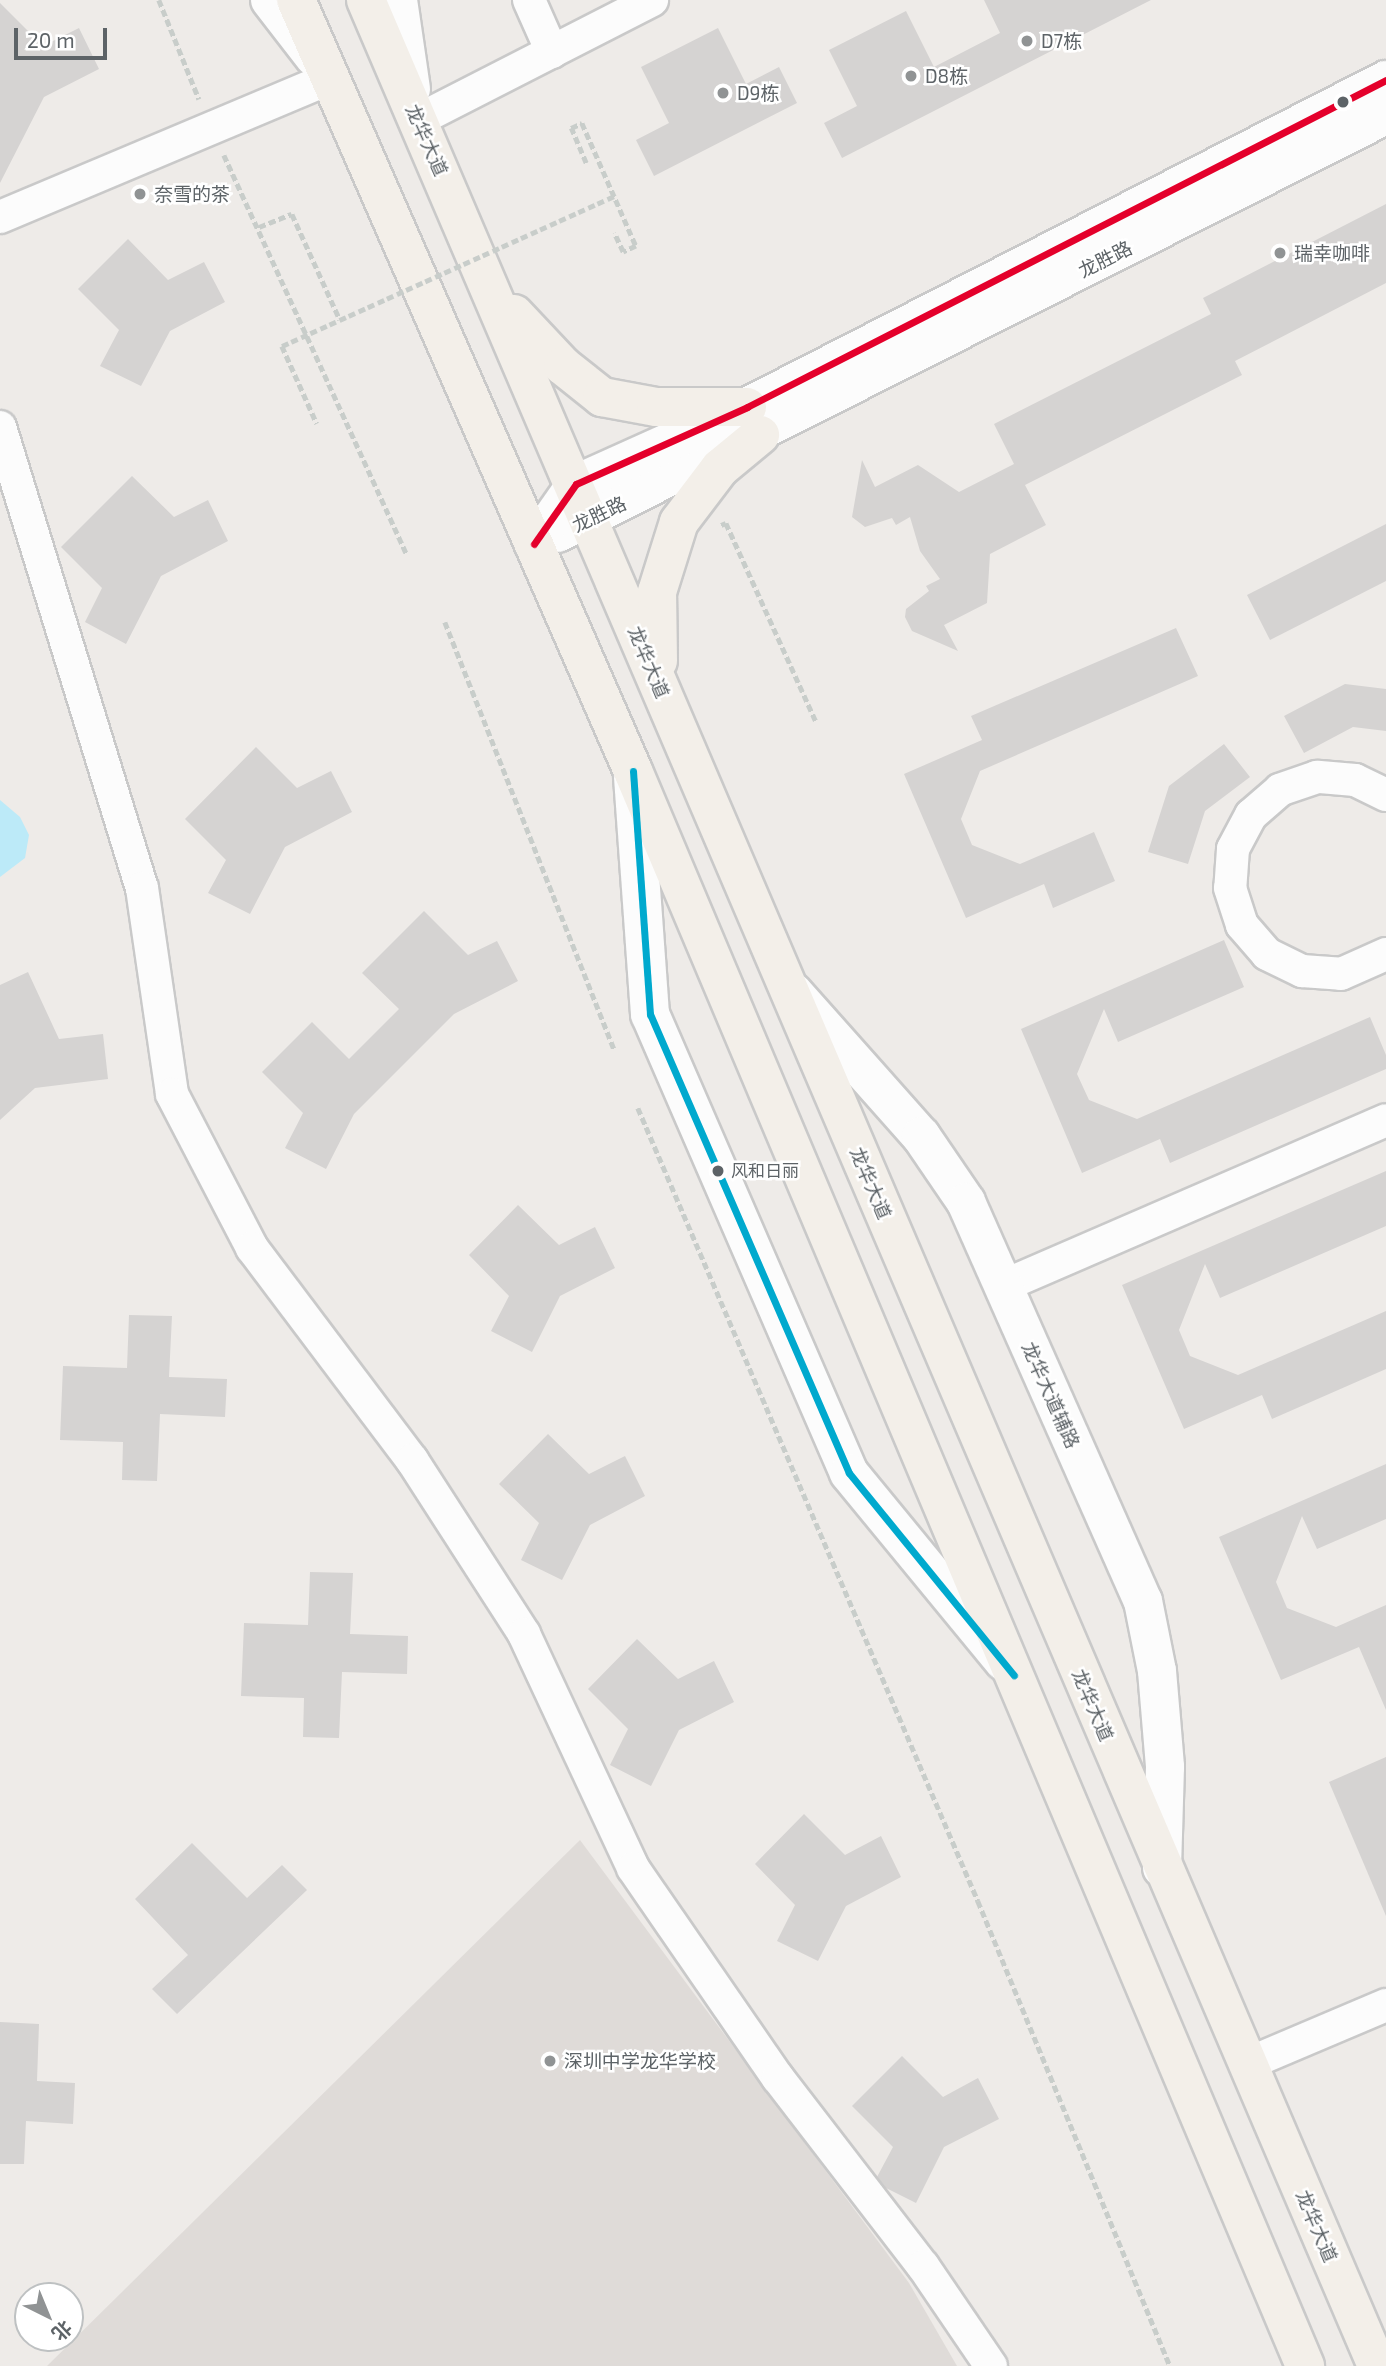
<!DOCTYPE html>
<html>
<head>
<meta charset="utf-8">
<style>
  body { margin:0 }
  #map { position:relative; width:1386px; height:2366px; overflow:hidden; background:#eeebe8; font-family:"Exo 2","Noto Sans SC",sans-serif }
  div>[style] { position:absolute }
  .education>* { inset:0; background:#dfdbd8 }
  .water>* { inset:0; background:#bceaf8 }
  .building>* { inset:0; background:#d5d3d2 }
  .path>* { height:4.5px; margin-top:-2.25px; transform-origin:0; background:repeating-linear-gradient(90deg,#c8cdca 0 7px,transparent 0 10.5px) }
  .roads { filter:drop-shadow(2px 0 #c9c9c9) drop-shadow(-2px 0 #c9c9c9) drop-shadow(0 2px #c9c9c9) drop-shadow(0 -2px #c9c9c9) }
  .street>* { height:32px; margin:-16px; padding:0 16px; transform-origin:16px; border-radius:16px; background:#fcfcfc }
  .secondary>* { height:38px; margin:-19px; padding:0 19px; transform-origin:19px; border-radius:19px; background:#fcfcfc }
  .primary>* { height:38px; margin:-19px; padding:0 19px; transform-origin:19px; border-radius:19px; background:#f3efe9 }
  .path-bridge>* { height:4.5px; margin-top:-2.25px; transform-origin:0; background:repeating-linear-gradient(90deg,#c8cdca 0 7px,transparent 0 10.5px) }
  .bus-1>* { height:7px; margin:-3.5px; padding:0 3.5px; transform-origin:3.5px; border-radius:3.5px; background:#e4002b }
  .bus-2>* { height:7px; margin:-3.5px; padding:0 3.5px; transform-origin:3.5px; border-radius:3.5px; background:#00a9ce }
  .dots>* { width:19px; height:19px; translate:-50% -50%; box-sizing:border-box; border:4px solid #fff; border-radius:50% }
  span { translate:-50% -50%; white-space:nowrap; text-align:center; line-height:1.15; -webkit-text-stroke:5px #fff; paint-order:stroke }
  .bus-label { font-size:17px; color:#5d6367 }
  .left { translate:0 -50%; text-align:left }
  .poi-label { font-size:19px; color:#5d6367 }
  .street-label { font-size:19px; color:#5d6367 }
  .north { position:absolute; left:14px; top:2282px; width:70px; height:70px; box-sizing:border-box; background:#fff; border:2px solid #bec1c2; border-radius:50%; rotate:137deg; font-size:19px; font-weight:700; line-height:28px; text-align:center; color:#5d6367 }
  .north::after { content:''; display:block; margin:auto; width:24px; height:32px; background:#909394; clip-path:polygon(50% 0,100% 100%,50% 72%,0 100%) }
  .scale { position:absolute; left:14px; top:28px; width:93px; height:32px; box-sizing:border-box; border:4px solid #5d6367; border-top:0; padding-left:9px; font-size:21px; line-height:24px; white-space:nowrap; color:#5d6367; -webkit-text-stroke:5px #fff; paint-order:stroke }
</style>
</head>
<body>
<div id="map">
  <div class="education">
    <i style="clip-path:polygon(580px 1840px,909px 2283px,957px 2366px,47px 2366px)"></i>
  </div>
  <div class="water">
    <i style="clip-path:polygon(0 800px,20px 817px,29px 835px,25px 858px,0 877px)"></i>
  </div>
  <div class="building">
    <i style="clip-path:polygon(984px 0,1151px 0,842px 158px,824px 123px,857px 106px,829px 50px,906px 11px,934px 67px,1000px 33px)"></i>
    <i style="clip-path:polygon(0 3px,43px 46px,79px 28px,99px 69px,44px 97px,0 183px)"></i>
    <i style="clip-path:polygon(718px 28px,746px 84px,779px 67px,797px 103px,654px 176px,636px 140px,669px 123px,641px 67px)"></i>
    <i style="clip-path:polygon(1386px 204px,1386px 283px,1235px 361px,1242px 375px,1025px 485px,1046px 525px,990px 554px,987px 603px,944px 625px,958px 651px,912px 631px,905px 617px,906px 609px,929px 591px,926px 586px,940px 579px,920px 551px,910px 517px,896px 525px,892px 518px,865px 527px,852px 517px,862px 460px,875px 487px,918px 465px,959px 492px,1014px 464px,994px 424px,1211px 314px,1203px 298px)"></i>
    <i style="clip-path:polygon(128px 239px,168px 280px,204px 262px,225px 302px,170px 331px,141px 386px,100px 366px,119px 330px,78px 289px)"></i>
    <i style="clip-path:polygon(132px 476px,174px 517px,208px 500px,228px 541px,161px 576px,126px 644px,85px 622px,102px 588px,61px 547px)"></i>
    <i style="clip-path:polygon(1386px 524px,1386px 581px,1270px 640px,1247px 595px)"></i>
    <i style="clip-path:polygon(1176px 628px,1198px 676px,980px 771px,961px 819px,972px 845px,1020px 864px,1094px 832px,1115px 881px,1053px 908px,1044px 884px,966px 918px,904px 774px,982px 740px,971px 716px)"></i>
    <i style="clip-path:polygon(1345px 684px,1386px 689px,1386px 731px,1353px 727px,1304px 753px,1284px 716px)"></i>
    <i style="clip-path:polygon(1224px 744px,1250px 777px,1205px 811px,1188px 864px,1148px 852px,1169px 786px)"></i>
    <i style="clip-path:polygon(256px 747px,297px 788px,331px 771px,352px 812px,285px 847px,250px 914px,208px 893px,226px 860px,185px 819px)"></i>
    <i style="clip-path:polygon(424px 911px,468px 955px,497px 941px,518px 981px,454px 1014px,354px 1114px,326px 1169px,285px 1148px,303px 1113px,262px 1072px,312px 1022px,349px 1059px,399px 1009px,362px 973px)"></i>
    <i style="clip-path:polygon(1224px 940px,1244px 987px,1118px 1042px,1104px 1009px,1077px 1074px,1089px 1100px,1137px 1119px,1370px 1017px,1386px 1055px,1386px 1069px,1170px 1163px,1160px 1139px,1082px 1173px,1021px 1029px)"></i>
    <i style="clip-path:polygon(28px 972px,59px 1039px,103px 1034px,108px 1079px,35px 1088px,0 1120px,0 985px)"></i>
    <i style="clip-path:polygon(1386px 1171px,1386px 1226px,1220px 1298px,1205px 1264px,1179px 1330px,1190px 1356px,1238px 1375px,1386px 1311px,1386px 1369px,1272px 1419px,1262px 1395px,1184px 1429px,1122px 1285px)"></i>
    <i style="clip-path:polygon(518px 1205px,559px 1245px,595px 1227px,615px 1268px,560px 1296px,532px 1352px,491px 1331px,509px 1296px,469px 1255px)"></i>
    <i style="clip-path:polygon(129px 1315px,172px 1316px,169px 1377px,227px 1379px,225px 1417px,160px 1414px,157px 1481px,122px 1480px,123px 1442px,60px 1440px,63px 1366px,127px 1368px)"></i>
    <i style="clip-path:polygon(548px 1434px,589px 1474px,625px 1456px,645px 1496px,590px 1525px,562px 1580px,521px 1560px,539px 1523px,499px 1484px)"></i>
    <i style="clip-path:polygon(1386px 1464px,1386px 1519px,1317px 1549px,1302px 1516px,1276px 1582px,1287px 1608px,1336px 1627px,1386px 1605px,1386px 1710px,1359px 1647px,1281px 1680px,1219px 1537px)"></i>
    <i style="clip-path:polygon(310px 1572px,353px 1573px,350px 1634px,408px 1636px,407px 1674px,342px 1672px,339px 1738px,303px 1737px,304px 1698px,241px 1696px,244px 1623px,308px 1625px)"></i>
    <i style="clip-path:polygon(637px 1639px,678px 1679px,714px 1661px,734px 1702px,679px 1730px,651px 1786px,610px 1765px,628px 1729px,588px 1689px)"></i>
    <i style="clip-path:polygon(1386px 1757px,1386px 1916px,1329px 1782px)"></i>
    <i style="clip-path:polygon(804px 1814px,845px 1855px,881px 1836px,901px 1877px,846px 1906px,818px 1961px,777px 1941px,795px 1905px,755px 1864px)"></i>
    <i style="clip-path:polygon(192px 1843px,247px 1898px,282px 1865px,307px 1890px,177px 2014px,152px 1989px,188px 1955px,135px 1899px)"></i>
    <i style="clip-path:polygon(0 2022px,39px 2024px,37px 2081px,75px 2083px,73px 2124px,26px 2121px,24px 2164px,0 2164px)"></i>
    <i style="clip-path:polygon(902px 2056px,943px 2097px,978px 2078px,999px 2119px,944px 2147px,916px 2203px,886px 2188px,877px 2177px,893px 2147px,852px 2106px)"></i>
  </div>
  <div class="path">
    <i style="left:159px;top:0;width:107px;rotate:68deg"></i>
    <i style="left:224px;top:155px;width:440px;rotate:65.4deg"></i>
    <i style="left:586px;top:163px;width:38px;rotate:-113deg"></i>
    <i style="left:571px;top:128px;width:12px;rotate:-24deg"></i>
    <i style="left:582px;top:123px;width:134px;rotate:66.3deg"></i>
    <i style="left:636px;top:246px;width:14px;rotate:155deg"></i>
    <i style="left:623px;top:252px;width:21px;rotate:-115deg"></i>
    <i style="left:259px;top:227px;width:35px;rotate:-22deg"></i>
    <i style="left:292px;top:214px;width:116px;rotate:65.6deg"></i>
    <i style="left:282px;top:346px;width:85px;rotate:65.8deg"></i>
    <i style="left:721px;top:525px;width:5px;rotate:-22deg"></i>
    <i style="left:726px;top:523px;width:217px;rotate:65.6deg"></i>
    <i style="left:445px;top:622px;width:461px;rotate:68.4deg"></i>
    <i style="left:638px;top:1108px;width:863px;rotate:66.79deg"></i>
    <i style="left:978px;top:1901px;width:503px;rotate:67.56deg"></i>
  </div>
  <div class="roads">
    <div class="street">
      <i style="left:529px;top:0;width:57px;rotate:66.1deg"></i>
      <i style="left:418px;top:120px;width:263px;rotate:-27.1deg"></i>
      <i style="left:0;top:217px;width:358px;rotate:-22.8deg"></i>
      <i style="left:0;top:427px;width:482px;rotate:72.9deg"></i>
      <i style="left:142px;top:888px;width:208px;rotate:81.7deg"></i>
      <i style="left:172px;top:1094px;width:174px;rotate:62.5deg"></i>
      <i style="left:252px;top:1248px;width:266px;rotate:53deg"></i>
      <i style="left:412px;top:1460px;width:207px;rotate:57.2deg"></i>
      <i style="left:524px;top:1634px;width:258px;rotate:65deg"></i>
      <i style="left:633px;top:1868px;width:255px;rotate:55.4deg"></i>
      <i style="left:778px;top:2078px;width:237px;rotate:52.4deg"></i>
      <i style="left:923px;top:2266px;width:121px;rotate:55.8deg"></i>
      <i style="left:1386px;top:795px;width:34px;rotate:-154deg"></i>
      <i style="left:1355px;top:780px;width:38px;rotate:-175deg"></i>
      <i style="left:1317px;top:777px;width:39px;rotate:161deg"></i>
      <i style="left:1280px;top:790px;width:38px;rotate:139deg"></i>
      <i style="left:1251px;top:815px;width:38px;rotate:118deg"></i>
      <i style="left:1233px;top:849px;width:39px;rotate:94deg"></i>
      <i style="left:1230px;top:888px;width:39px;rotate:72deg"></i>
      <i style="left:1242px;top:925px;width:38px;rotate:49deg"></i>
      <i style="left:1267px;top:954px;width:39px;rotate:26deg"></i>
      <i style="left:1302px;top:971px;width:39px;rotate:4deg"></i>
      <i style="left:1341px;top:974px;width:49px;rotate:-24deg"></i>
      <i style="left:1003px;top:1286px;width:417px;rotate:-23.4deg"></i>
      <i style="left:1247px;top:2064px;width:151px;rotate:-23deg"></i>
    </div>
    <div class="secondary">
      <i style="left:270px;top:0;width:72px;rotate:52.3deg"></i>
      <i style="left:398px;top:0;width:90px;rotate:81.7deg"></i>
      <i style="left:558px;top:533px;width:928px;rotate:-26.79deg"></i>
      <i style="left:534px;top:544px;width:73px;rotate:-55deg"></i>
      <i style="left:576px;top:484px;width:188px;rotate:-24.2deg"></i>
      <i style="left:747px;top:407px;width:718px;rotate:-27.1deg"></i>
      <i style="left:633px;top:777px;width:238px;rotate:85.9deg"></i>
      <i style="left:650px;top:1014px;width:500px;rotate:66.56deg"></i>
      <i style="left:849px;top:1473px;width:244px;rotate:50.6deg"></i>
      <i style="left:793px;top:992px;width:193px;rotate:48.4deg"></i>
      <i style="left:921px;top:1136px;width:80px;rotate:55.7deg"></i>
      <i style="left:966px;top:1202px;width:436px;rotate:66.1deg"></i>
      <i style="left:1143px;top:1601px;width:71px;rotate:78.7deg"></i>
      <i style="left:1157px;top:1671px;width:96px;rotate:85.2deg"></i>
      <i style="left:1165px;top:1767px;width:101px;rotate:91.7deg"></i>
    </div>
    <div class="primary">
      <i style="left:296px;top:0;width:841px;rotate:66.39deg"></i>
      <i style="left:633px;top:771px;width:1731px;rotate:67.15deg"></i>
      <i style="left:366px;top:0;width:2573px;rotate:66.86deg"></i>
      <i style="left:514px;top:314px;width:71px;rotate:46.7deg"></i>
      <i style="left:563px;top:366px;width:50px;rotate:38.5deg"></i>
      <i style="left:602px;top:397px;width:55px;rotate:10.5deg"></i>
      <i style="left:656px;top:407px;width:91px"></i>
      <i style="left:658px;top:661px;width:69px;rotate:-90.8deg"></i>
      <i style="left:657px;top:592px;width:73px;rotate:-72.6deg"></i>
      <i style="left:679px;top:522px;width:68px;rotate:-52.8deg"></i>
      <i style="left:720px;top:468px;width:52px;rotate:-39.5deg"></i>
    </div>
  </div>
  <div class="path-bridge">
    <i style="left:282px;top:346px;width:364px;rotate:-24.3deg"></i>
  </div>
  <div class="bus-1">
    <i style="left:534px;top:544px;width:73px;rotate:-55deg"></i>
    <i style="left:576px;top:484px;width:188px;rotate:-24.2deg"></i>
    <i style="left:747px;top:407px;width:718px;rotate:-27.1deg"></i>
  </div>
  <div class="bus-2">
    <i style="left:633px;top:771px;width:244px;rotate:86deg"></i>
    <i style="left:650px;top:1014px;width:500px;rotate:66.56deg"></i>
    <i style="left:849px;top:1473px;width:261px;rotate:50.8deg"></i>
  </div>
  <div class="dots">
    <i style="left:1027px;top:41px;background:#909394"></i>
    <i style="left:911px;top:76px;background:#909394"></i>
    <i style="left:723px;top:93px;background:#909394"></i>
    <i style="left:1343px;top:102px;background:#5d6367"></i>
    <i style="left:140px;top:194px;background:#909394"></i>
    <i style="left:1280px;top:253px;background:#909394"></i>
    <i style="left:718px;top:1171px;background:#5d6367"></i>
    <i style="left:550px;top:2061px;background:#909394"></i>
  </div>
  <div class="bus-label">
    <span class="left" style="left:731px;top:1171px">风和日丽</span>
  </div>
  <div class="poi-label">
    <span class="left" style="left:1041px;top:41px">D7栋</span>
    <span class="left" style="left:925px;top:76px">D8栋</span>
    <span class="left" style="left:737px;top:93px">D9栋</span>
    <span class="left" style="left:154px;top:194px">奈雪的茶</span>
    <span class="left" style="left:1294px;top:253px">瑞幸咖啡</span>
    <span class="left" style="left:564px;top:2061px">深圳中学龙华学校</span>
  </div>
  <div class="street-label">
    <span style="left:427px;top:140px;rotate:66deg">龙华大道</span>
    <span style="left:1105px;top:259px;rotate:-27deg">龙胜路</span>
    <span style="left:599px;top:514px;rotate:-26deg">龙胜路</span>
    <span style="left:649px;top:662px;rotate:67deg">龙华大道</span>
    <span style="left:871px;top:1183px;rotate:67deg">龙华大道</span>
    <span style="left:1051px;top:1395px;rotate:66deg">龙华大道辅路</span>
    <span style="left:1093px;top:1705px;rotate:67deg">龙华大道</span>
    <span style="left:1317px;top:2226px;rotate:67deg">龙华大道</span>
  </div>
  <div class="north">北</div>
  <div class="scale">20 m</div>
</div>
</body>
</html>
